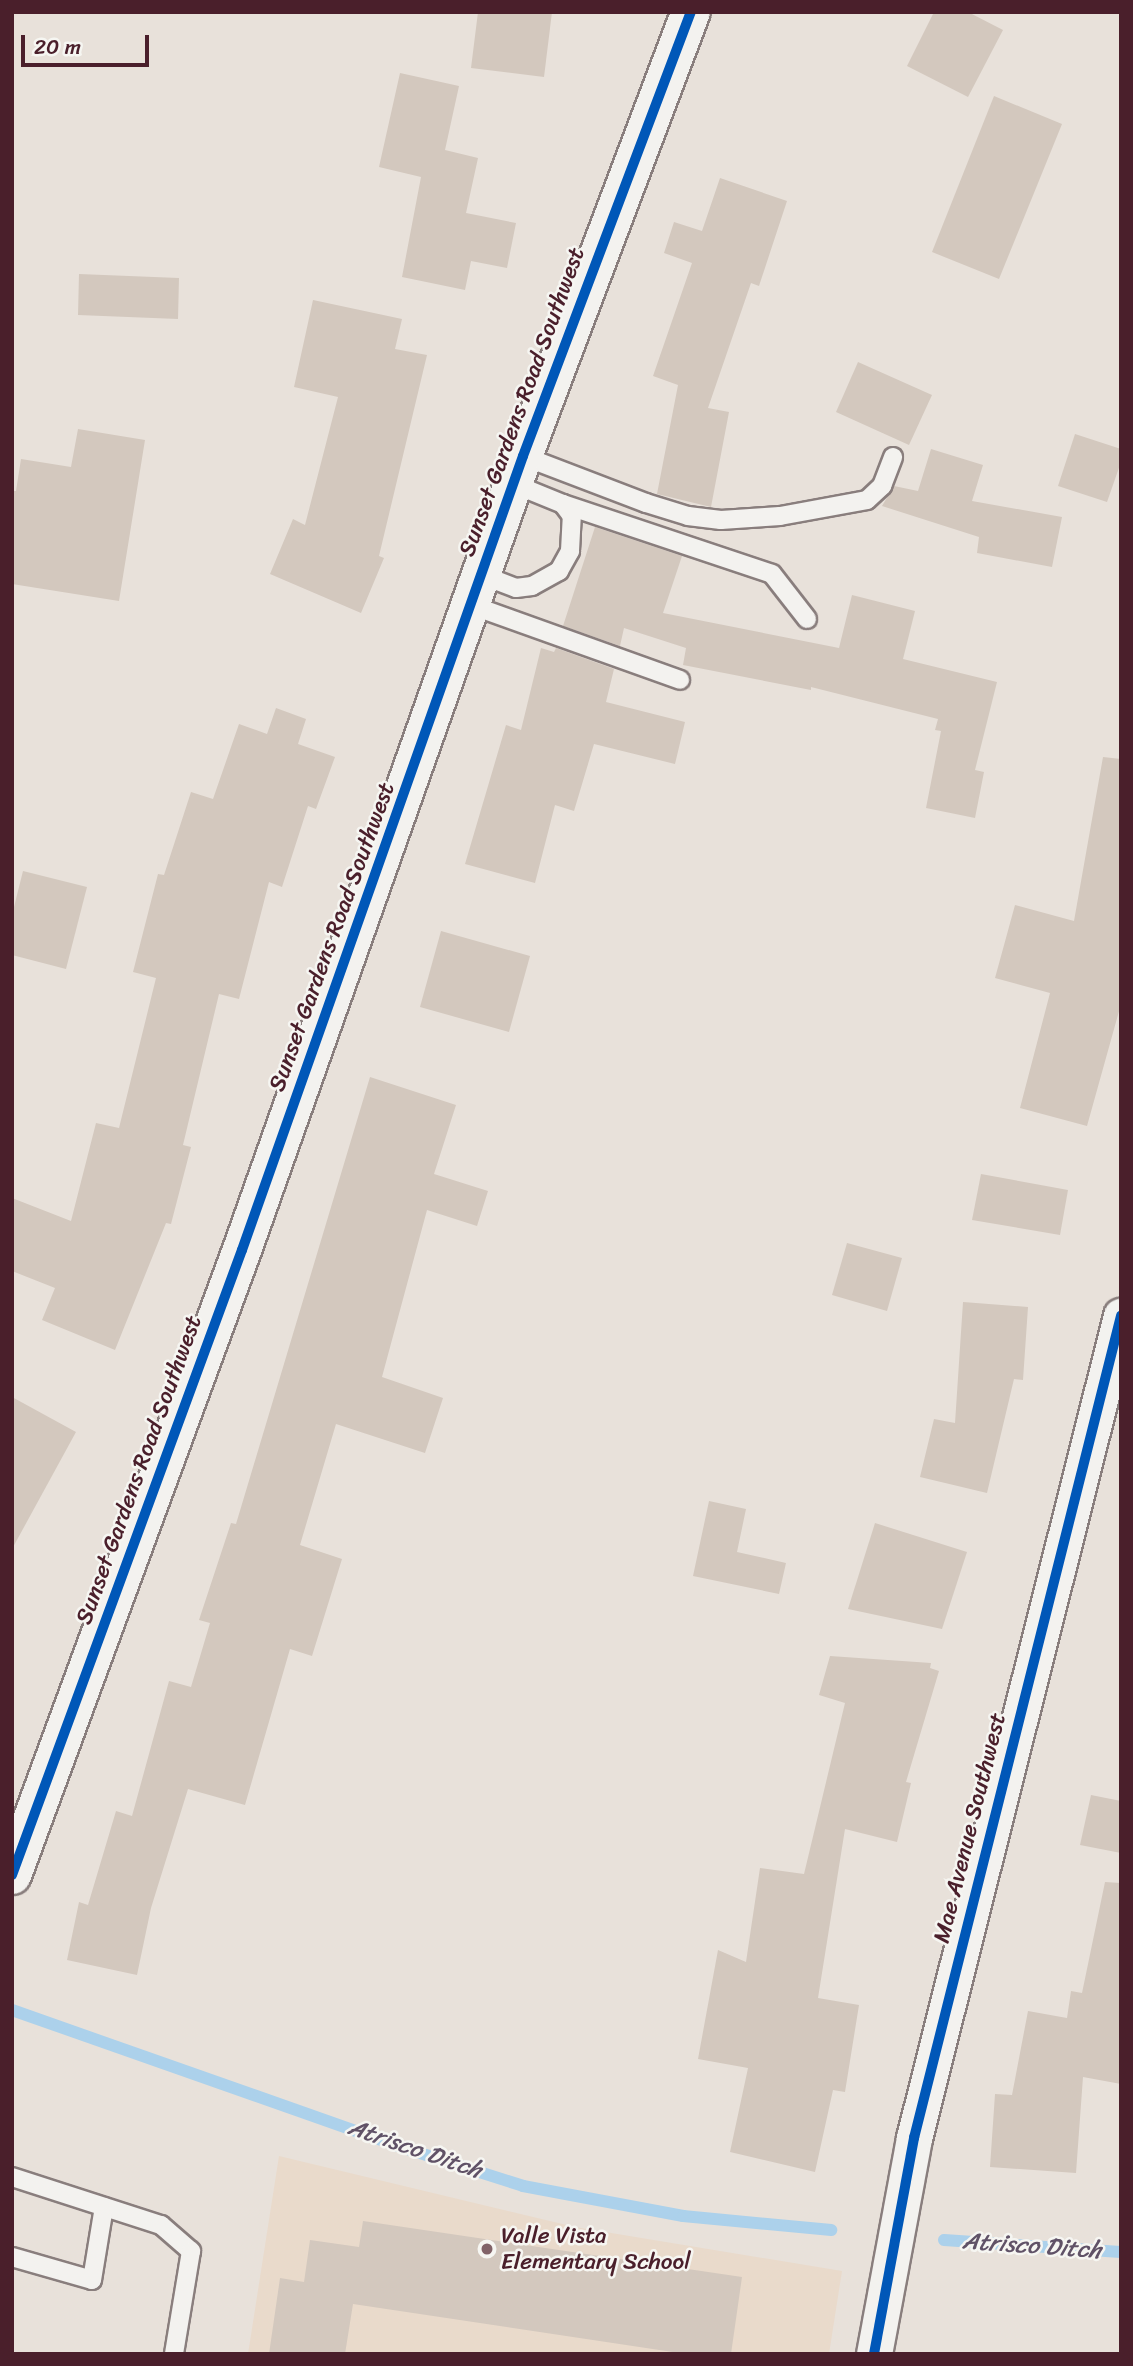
<!DOCTYPE html>
<html>
<head>
<meta charset="utf-8">
<style>
  body { margin:0 }
  #map { position:relative; width:1133px; height:2366px; overflow:hidden; background:#e8e1da; font-family:Sriracha,sans-serif }
  div>[style] { position:absolute }
  .built>* { inset:0; background:#e9dacb }
  .stream>* { height:12px; margin:-6px; padding:0 6px; transform-origin:6px; border-radius:6px; background:#acd1eb }
  .building>* { inset:0; background:#d3c8be }
  .roads { filter:drop-shadow(2px 0 #897e7d) drop-shadow(-2px 0 #897e7d) drop-shadow(0 2px #897e7d) drop-shadow(0 -2px #897e7d) }
  .lane>* { height:18px; margin:-9px; padding:0 9px; transform-origin:9px; border-radius:9px; background:#f3f2ef }
  .street>* { height:35px; margin:-17.5px; padding:0 17.5px; transform-origin:17.5px; border-radius:17.5px; background:#f3f2ef }
  .secondary>* { height:38px; margin:-19px; padding:0 19px; transform-origin:19px; border-radius:19px; background:#f3f2ef }
  .cycleway>* { height:10px; margin:-5px; padding:0 5px; transform-origin:5px; border-radius:5px; background:#0057b8 }
  .dots>* { width:19px; height:19px; translate:-50% -50%; box-sizing:border-box; border:4px solid #f6f6f2; border-radius:50% }
  span { translate:-50% -50%; white-space:nowrap; text-align:center; line-height:1.15; -webkit-text-stroke:5px #f6f6f2; paint-order:stroke }
  .street-label { font-size:23px; color:#4a1f2b }
  .poi-label { font-size:23px; color:#4a1f2b }
  .left { translate:0 -50%; text-align:left }
  .water-label { font-size:24px; color:#605267; font-style:italic }
  .frame { position:absolute; inset:0; border:14px solid #4a1f2b; pointer-events:none }
  .scale { position:absolute; left:21px; top:35px; width:128px; height:32px; box-sizing:border-box; border:4px solid #4a1f2b; border-top:0; padding-left:9px; font-size:21px; line-height:24px; white-space:nowrap; color:#4a1f2b; -webkit-text-stroke:5px #f6f6f2; paint-order:stroke }
</style>
</head>
<body>
<div id="map">
  <div class="built">
    <i style="clip-path:polygon(279px 2156px,575px 2227px,842px 2271px,829px 2354px,248px 2354px)"></i>
  </div>
  <div class="stream">
    <i style="left:12px;top:2010px;width:409px;rotate:19.4deg"></i>
    <i style="left:398px;top:2146px;width:131px;rotate:17.7deg"></i>
    <i style="left:523px;top:2186px;width:163px;rotate:10.6deg"></i>
    <i style="left:683px;top:2216px;width:149px;rotate:5.4deg"></i>
    <i style="left:944px;top:2240px;width:177px;rotate:3.9deg"></i>
  </div>
  <div class="building">
    <i style="clip-path:polygon(478px 12px,552px 12px,544px 77px,471px 68px)"></i>
    <i style="clip-path:polygon(934px 12px,968px 12px,1003px 30px,968px 97px,907px 66px)"></i>
    <i style="clip-path:polygon(400px 73px,459px 86px,445px 150px,478px 158px,466px 213px,516px 223px,507px 268px,471px 261px,465px 290px,402px 277px,421px 177px,379px 167px)"></i>
    <i style="clip-path:polygon(994px 96px,1062px 124px,999px 279px,932px 252px)"></i>
    <i style="clip-path:polygon(720px 178px,787px 201px,759px 286px,751px 283px,708px 408px,729px 412px,711px 507px,657px 494px,678px 385px,653px 376px,692px 263px,664px 253px,674px 222px,702px 231px)"></i>
    <i style="clip-path:polygon(79px 274px,179px 278px,178px 319px,78px 315px)"></i>
    <i style="clip-path:polygon(313px 300px,402px 319px,395px 349px,427px 355px,379px 556px,384px 558px,361px 613px,270px 574px,293px 519px,305px 525px,338px 397px,294px 387px)"></i>
    <i style="clip-path:polygon(858px 362px,932px 395px,909px 445px,836px 412px)"></i>
    <i style="clip-path:polygon(78px 429px,145px 440px,119px 601px,12px 584px,12px 491px,16px 491px,21px 459px,71px 467px)"></i>
    <i style="clip-path:polygon(1075px 434px,1121px 449px,1121px 462px,1107px 502px,1058px 486px)"></i>
    <i style="clip-path:polygon(931px 449px,983px 465px,972px 501px,1062px 517px,1052px 567px,977px 553px,979px 537px,882px 506px,894px 486px,918px 491px)"></i>
    <i style="clip-path:polygon(595px 527px,682px 556px,663px 613px,839px 648px,852px 595px,915px 611px,903px 659px,997px 682px,975px 770px,984px 772px,975px 818px,926px 808px,941px 731px,935px 730px,938px 719px,811px 687px,811px 690px,683px 665px,686px 648px,624px 628px,620px 646px,563px 626px)"></i>
    <i style="clip-path:polygon(541px 648px,554px 652px,556px 648px,614px 669px,606px 702px,685px 722px,675px 764px,594px 744px,574px 811px,555px 805px,535px 883px,465px 864px,506px 725px,521px 730px)"></i>
    <i style="clip-path:polygon(276px 708px,306px 719px,298px 744px,335px 757px,316px 809px,308px 806px,282px 887px,269px 882px,239px 999px,219px 994px,183px 1145px,191px 1147px,171px 1224px,166px 1223px,115px 1350px,42px 1320px,55px 1288px,12px 1271px,12px 1198px,71px 1221px,96px 1123px,119px 1128px,156px 978px,133px 972px,158px 874px,164px 875px,191px 792px,213px 799px,239px 724px,267px 734px)"></i>
    <i style="clip-path:polygon(1103px 757px,1121px 759px,1121px 1004px,1087px 1126px,1020px 1108px,1050px 993px,995px 978px,1015px 905px,1074px 921px)"></i>
    <i style="clip-path:polygon(23px 871px,87px 887px,66px 969px,12px 955px,12px 915px)"></i>
    <i style="clip-path:polygon(441px 931px,530px 956px,509px 1032px,420px 1007px)"></i>
    <i style="clip-path:polygon(370px 1077px,456px 1105px,434px 1174px,488px 1191px,477px 1226px,427px 1210px,382px 1377px,443px 1398px,425px 1453px,336px 1424px,300px 1545px,342px 1559px,312px 1656px,290px 1649px,245px 1805px,188px 1789px,151px 1908px,137px 1975px,67px 1960px,79px 1902px,88px 1905px,116px 1811px,132px 1816px,169px 1681px,191px 1687px,210px 1623px,199px 1620px,231px 1523px,236px 1524px)"></i>
    <i style="clip-path:polygon(981px 1174px,1068px 1190px,1060px 1235px,972px 1220px)"></i>
    <i style="clip-path:polygon(847px 1243px,902px 1258px,887px 1311px,832px 1295px)"></i>
    <i style="clip-path:polygon(963px 1302px,1028px 1307px,1023px 1380px,1014px 1379px,987px 1493px,920px 1477px,934px 1419px,955px 1423px)"></i>
    <i style="clip-path:polygon(12px 1397px,76px 1432px,12px 1549px)"></i>
    <i style="clip-path:polygon(709px 1501px,746px 1509px,737px 1552px,786px 1563px,779px 1594px,693px 1576px)"></i>
    <i style="clip-path:polygon(875px 1523px,967px 1552px,942px 1629px,848px 1609px)"></i>
    <i style="clip-path:polygon(830px 1656px,931px 1663px,930px 1668px,939px 1671px,906px 1782px,911px 1783px,897px 1842px,845px 1829px,818px 1998px,859px 2005px,845px 2092px,833px 2090px,815px 2172px,730px 2152px,748px 2068px,698px 2059px,718px 1950px,746px 1962px,760px 1868px,804px 1874px,845px 1703px,819px 1695px)"></i>
    <i style="clip-path:polygon(1091px 1795px,1121px 1801px,1121px 1853px,1080px 1845px)"></i>
    <i style="clip-path:polygon(1105px 1882px,1121px 1883px,1121px 2084px,1083px 2077px,1076px 2173px,990px 2167px,995px 2094px,1012px 2095px,1028px 2011px,1067px 2018px,1071px 1991px,1082px 1993px)"></i>
    <i style="clip-path:polygon(363px 2221px,742px 2277px,731px 2354px,686px 2354px,353px 2304px,345px 2354px,269px 2354px,280px 2278px,304px 2282px,310px 2240px,359px 2247px)"></i>
  </div>
  <div class="roads">
    <div class="lane">
      <i style="left:523px;top:456px;width:132px;rotate:20.9deg"></i>
      <i style="left:646px;top:503px;width:44px;rotate:17.2deg"></i>
      <i style="left:688px;top:516px;width:33px;rotate:7deg"></i>
      <i style="left:721px;top:520px;width:59px;rotate:-3.9deg"></i>
      <i style="left:780px;top:516px;width:88px;rotate:-10.4deg"></i>
      <i style="left:867px;top:500px;width:21px;rotate:-43deg"></i>
      <i style="left:882px;top:486px;width:31px;rotate:-69deg"></i>
      <i style="left:563px;top:504px;width:220px;rotate:18.5deg"></i>
      <i style="left:772px;top:574px;width:57px;rotate:52.1deg"></i>
      <i style="left:482px;top:575px;width:36px;rotate:21deg"></i>
      <i style="left:516px;top:588px;width:16px;rotate:-7deg"></i>
      <i style="left:532px;top:586px;width:31px;rotate:-29deg"></i>
      <i style="left:559px;top:571px;width:23px;rotate:-61deg"></i>
      <i style="left:570px;top:551px;width:35px;rotate:-87deg"></i>
      <i style="left:572px;top:516px;width:15px;rotate:-127deg"></i>
      <i style="left:563px;top:504px;width:53px;rotate:-157.8deg"></i>
      <i style="left:471px;top:605px;width:222px;rotate:19.7deg"></i>
      <i style="left:12px;top:2177px;width:157px;rotate:17.9deg"></i>
      <i style="left:161px;top:2225px;width:40px;rotate:41deg"></i>
      <i style="left:191px;top:2251px;width:104px;rotate:99.4deg"></i>
      <i style="left:12px;top:2257px;width:83px;rotate:16deg"></i>
      <i style="left:92px;top:2280px;width:74px;rotate:-80.7deg"></i>
    </div>
    <div class="street">
      <i style="left:874px;top:2354px;width:220px;rotate:-79.5deg"></i>
      <i style="left:914px;top:2138px;width:848px;rotate:-75.87deg"></i>
    </div>
    <div class="secondary">
      <i style="left:12px;top:1875px;width:666px;rotate:-69.8deg"></i>
      <i style="left:242px;top:1250px;width:842px;rotate:-70.51deg"></i>
      <i style="left:523px;top:456px;width:475px;rotate:-69.3deg"></i>
    </div>
  </div>
  <div class="cycleway">
    <i style="left:12px;top:1875px;width:666px;rotate:-69.8deg"></i>
    <i style="left:242px;top:1250px;width:842px;rotate:-70.51deg"></i>
    <i style="left:523px;top:456px;width:475px;rotate:-69.3deg"></i>
    <i style="left:874px;top:2354px;width:220px;rotate:-79.5deg"></i>
    <i style="left:914px;top:2138px;width:848px;rotate:-75.87deg"></i>
  </div>
  <div class="dots">
    <i style="left:487px;top:2249px;background:#816368"></i>
  </div>
  <div class="street-label">
    <span style="left:522px;top:402px;rotate:-70deg">Sunset Gardens Road Southwest</span>
    <span style="left:332px;top:937px;rotate:-70deg">Sunset Gardens Road Southwest</span>
    <span style="left:139px;top:1470px;rotate:-70deg">Sunset Gardens Road Southwest</span>
    <span style="left:970px;top:1828px;rotate:-76deg">Mae Avenue Southwest</span>
  </div>
  <div class="poi-label">
    <span class="left" style="left:501px;top:2249px">Valle Vista<br>Elementary School</span>
  </div>
  <div class="water-label">
    <span style="left:415px;top:2149px;rotate:19deg">Atrisco Ditch</span>
    <span style="left:1032px;top:2246px;rotate:4deg">Atrisco Ditch</span>
  </div>
  <div class="frame"></div>
  <div class="scale">20 m</div>
</div>
</body>
</html>
